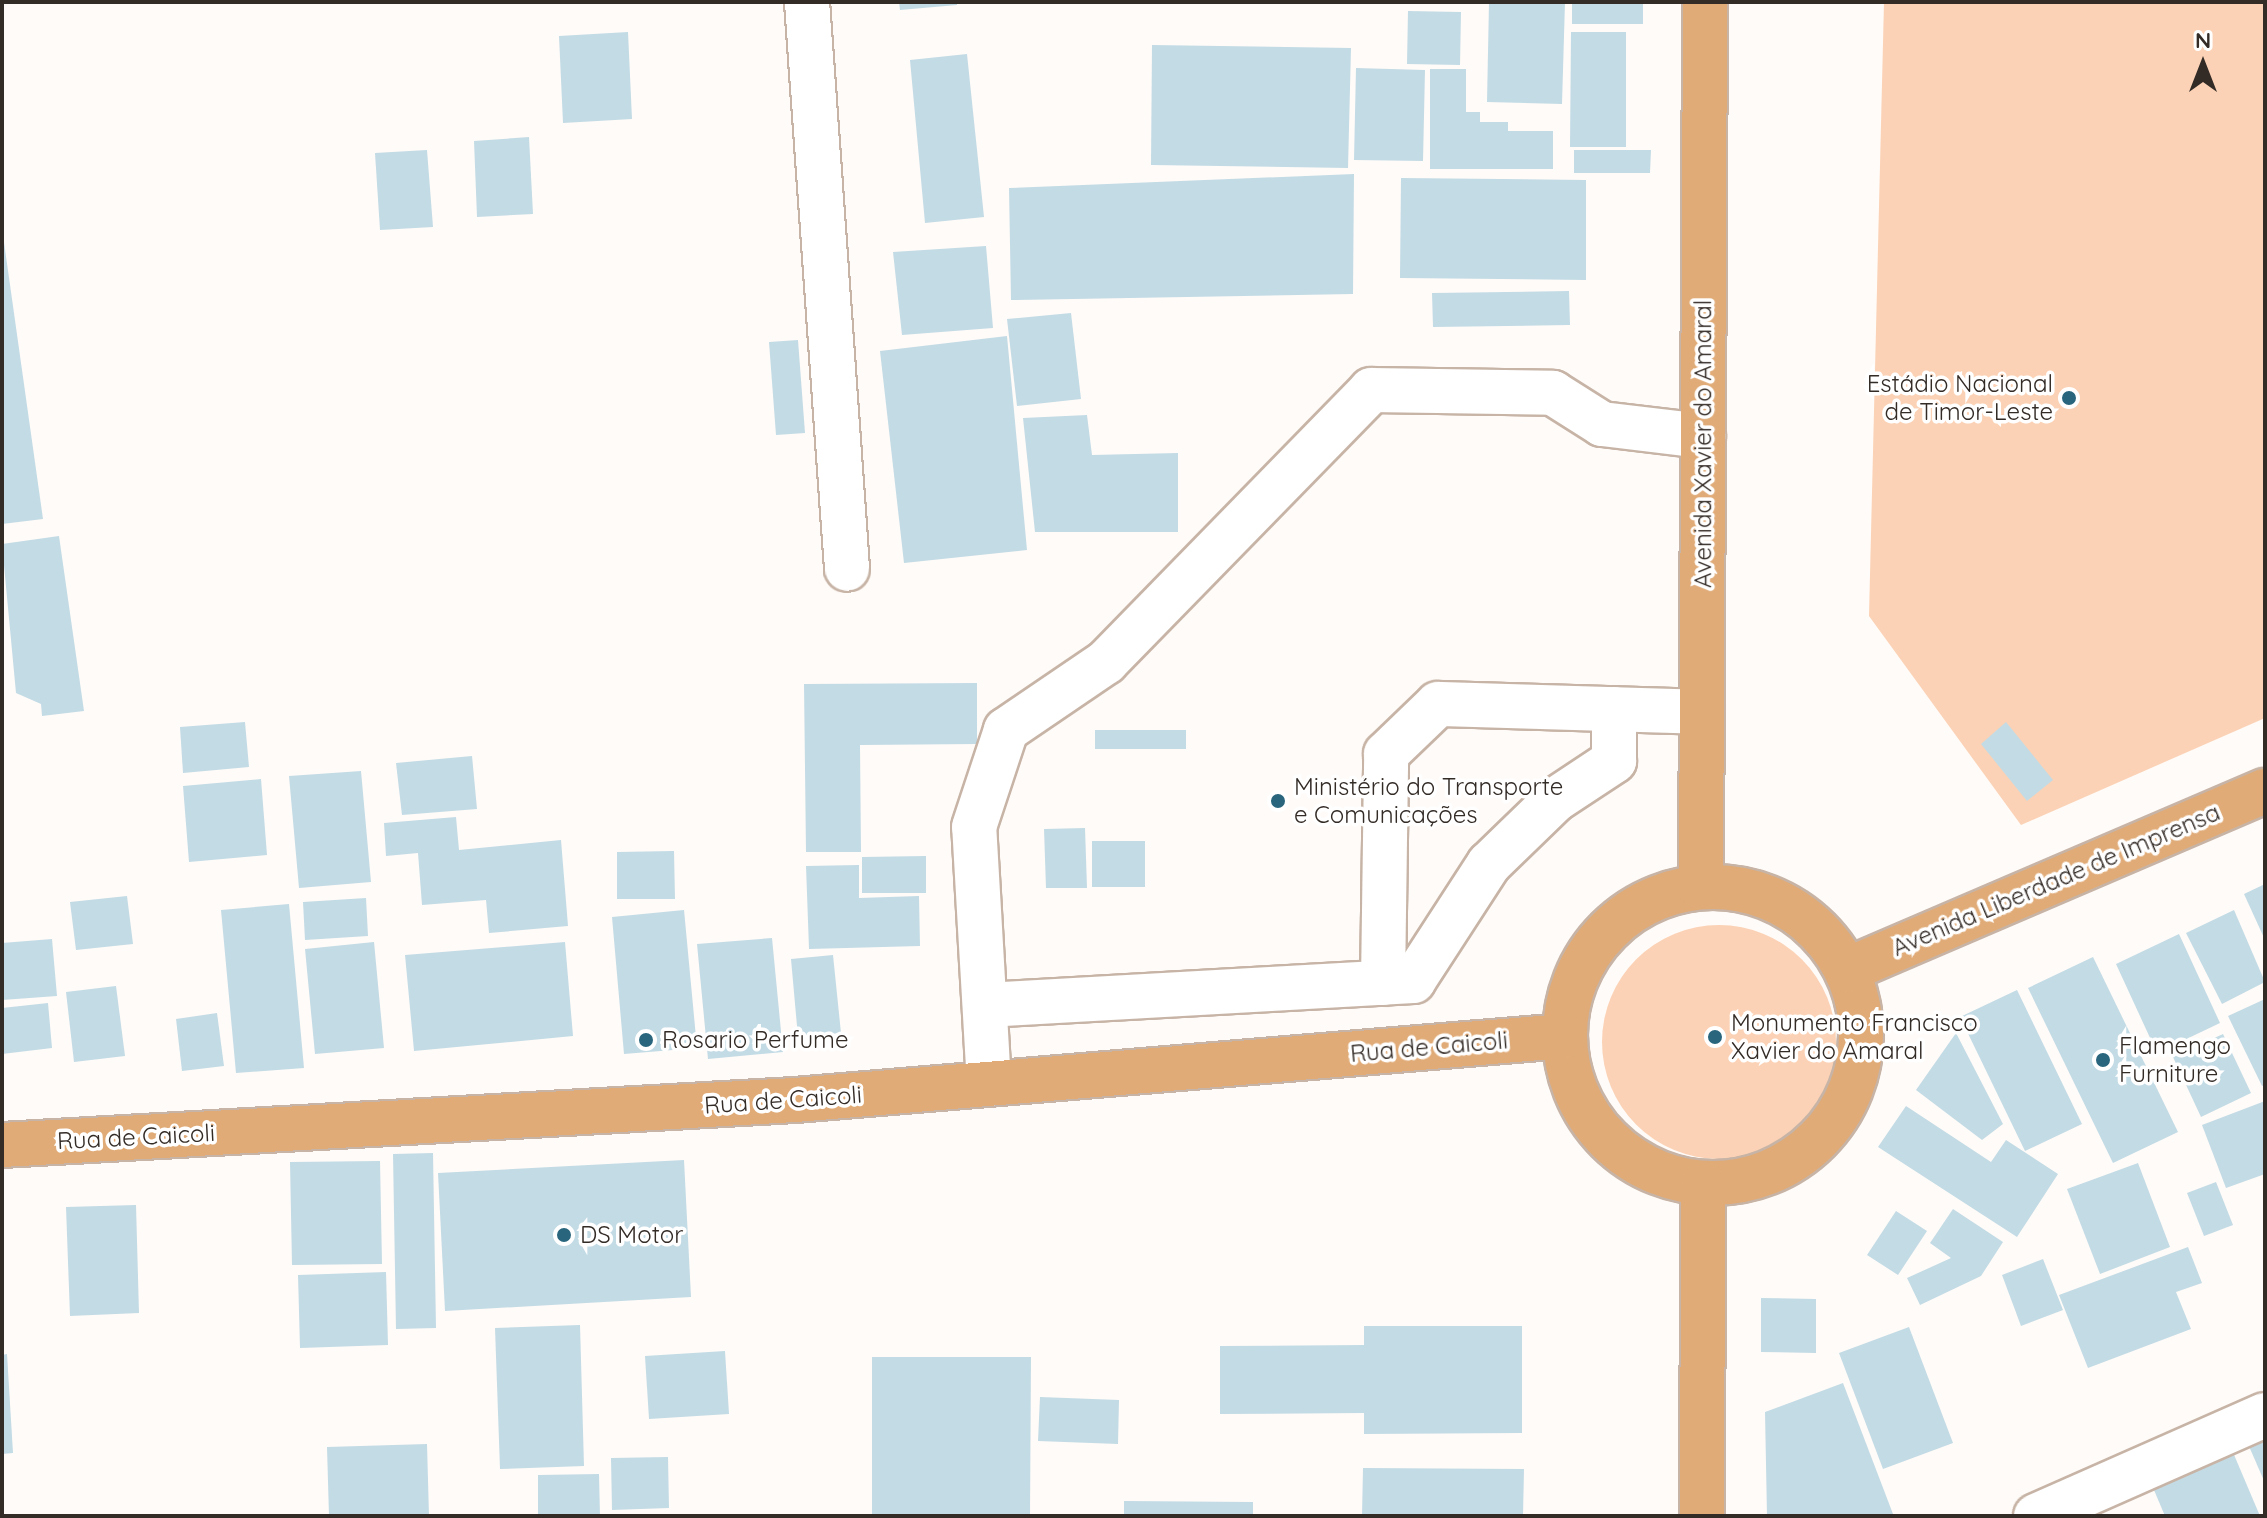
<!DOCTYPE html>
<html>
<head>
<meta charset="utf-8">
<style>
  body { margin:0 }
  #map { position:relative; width:2267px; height:1518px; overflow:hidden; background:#fffbf8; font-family:Quicksand,sans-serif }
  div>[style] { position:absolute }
  .green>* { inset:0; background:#fbd2b5 }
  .round { border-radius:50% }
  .building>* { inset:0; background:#c3dbe5 }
  .roads { filter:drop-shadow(2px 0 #c7b4a6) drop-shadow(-2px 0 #c7b4a6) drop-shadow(0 2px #c7b4a6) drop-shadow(0 -2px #c7b4a6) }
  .minor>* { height:44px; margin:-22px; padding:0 22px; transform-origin:22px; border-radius:22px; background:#fff }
  .major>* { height:44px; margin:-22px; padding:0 22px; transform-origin:22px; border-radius:22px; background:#e0ab77 }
  .major>.ring { margin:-22px; padding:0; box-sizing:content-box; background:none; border:44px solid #e0ab77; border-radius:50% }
  .dots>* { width:22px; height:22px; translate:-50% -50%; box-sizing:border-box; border:4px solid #fff; border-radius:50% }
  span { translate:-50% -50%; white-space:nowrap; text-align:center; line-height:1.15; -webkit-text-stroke:7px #fff; paint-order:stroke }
  .poi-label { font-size:24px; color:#332b26 }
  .right { translate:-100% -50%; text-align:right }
  .left { translate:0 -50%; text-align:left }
  .street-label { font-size:24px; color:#332b26 }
  .frame { position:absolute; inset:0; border:4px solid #332b26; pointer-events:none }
  .north { position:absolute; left:2163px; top:24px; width:80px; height:80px; -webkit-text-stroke:6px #fff; paint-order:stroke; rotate:0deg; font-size:22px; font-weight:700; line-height:32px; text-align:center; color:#332b26 }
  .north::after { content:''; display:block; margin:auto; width:28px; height:36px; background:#332b26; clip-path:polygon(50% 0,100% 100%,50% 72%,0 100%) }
</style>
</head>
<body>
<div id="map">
  <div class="green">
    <i style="clip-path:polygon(1884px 2px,2265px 2px,2265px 718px,2021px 825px,1869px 616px)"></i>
    <i class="round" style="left:1602px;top:925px;width:234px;height:234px"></i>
  </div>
  <div class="building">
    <i style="clip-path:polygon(899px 2px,957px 2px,957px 5px,900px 10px)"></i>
    <i style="clip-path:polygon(1489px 2px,1565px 2px,1562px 104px,1487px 102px)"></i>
    <i style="clip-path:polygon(1572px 2px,1643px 2px,1643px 24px,1572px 24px)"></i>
    <i style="clip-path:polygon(1408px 11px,1461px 12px,1460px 65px,1407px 64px)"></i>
    <i style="clip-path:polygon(628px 32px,632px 119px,563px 123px,559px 36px)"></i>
    <i style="clip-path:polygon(1571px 32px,1626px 32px,1626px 147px,1570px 147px)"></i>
    <i style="clip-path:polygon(1152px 45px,1351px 48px,1348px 168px,1151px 165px)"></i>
    <i style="clip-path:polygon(967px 54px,984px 217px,925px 223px,910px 60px)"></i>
    <i style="clip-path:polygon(1356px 68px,1425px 70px,1423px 161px,1354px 160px)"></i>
    <i style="clip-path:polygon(1430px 69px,1466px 69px,1466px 112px,1480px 112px,1480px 122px,1508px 122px,1508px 131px,1553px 131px,1553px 169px,1430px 169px)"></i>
    <i style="clip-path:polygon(529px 137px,533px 214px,477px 217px,474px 141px)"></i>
    <i style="clip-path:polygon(427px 150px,433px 227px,380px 230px,375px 153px)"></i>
    <i style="clip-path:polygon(1574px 150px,1651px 150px,1650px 173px,1574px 173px)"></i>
    <i style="clip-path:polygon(1354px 174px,1353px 294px,1011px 300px,1009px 188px)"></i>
    <i style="clip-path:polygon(1401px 178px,1586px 180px,1586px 280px,1400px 278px)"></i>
    <i style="clip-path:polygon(2px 228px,43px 519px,2px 524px)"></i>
    <i style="clip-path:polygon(986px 246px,993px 328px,902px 335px,893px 252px)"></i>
    <i style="clip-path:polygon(1569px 291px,1570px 325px,1433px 327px,1432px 293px)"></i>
    <i style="clip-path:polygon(1071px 313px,1081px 399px,1017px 406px,1007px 319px)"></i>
    <i style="clip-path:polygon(1007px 336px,1027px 550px,904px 563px,880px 351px)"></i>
    <i style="clip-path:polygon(798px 340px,805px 433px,776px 435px,769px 342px)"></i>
    <i style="clip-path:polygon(1087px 415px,1092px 455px,1178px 453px,1178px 532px,1035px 532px,1023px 418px)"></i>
    <i style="clip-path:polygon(59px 536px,84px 711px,42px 716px,41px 704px,16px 693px,2px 544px)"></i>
    <i style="clip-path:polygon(977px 683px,977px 744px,860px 745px,861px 852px,806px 852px,804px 684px)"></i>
    <i style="clip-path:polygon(245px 722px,249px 767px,183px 773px,180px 727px)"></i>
    <i style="clip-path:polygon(2006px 722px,2053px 780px,2027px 801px,1981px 744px)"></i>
    <i style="clip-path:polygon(1095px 730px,1186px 730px,1186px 749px,1095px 749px)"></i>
    <i style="clip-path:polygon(472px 756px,477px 809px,402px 815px,396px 763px)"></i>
    <i style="clip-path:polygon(361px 771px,371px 882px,299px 888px,289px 776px)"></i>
    <i style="clip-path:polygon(261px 779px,267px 855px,189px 862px,183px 786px)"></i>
    <i style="clip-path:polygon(456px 817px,459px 850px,561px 840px,568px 926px,489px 933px,486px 900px,422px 905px,418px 853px,386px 856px,384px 823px)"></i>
    <i style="clip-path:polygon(1085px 828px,1087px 888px,1046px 888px,1044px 829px)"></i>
    <i style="clip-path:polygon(1092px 841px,1145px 841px,1145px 887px,1092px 887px)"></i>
    <i style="clip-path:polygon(674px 851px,675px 899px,617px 899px,617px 852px)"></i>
    <i style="clip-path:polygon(926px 856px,926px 893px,862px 893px,862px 857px)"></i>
    <i style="clip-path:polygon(859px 865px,859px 898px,919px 896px,920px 946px,809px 949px,806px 866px)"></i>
    <i style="clip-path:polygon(2265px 884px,2265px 940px,2244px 894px)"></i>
    <i style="clip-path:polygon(127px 896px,133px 944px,76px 950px,70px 902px)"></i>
    <i style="clip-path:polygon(366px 898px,368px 936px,305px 940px,303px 902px)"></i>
    <i style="clip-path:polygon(289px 904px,304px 1068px,236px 1073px,221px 910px)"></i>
    <i style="clip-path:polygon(684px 910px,697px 1048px,624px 1054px,612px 917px)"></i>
    <i style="clip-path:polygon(2234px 910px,2265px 982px,2222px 1004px,2186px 933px)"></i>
    <i style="clip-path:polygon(2179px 934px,2220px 1023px,2157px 1053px,2116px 964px)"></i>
    <i style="clip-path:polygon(772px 938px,783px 1052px,708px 1059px,697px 944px)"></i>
    <i style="clip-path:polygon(52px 939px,57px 996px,2px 1000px,2px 943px)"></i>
    <i style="clip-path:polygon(374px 942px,384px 1048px,315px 1054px,305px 949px)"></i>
    <i style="clip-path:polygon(565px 942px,573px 1036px,414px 1051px,405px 955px)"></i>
    <i style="clip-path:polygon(833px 955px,841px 1033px,798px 1037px,791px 959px)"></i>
    <i style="clip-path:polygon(2093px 957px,2178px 1132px,2113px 1163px,2028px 988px)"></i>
    <i style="clip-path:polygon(116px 986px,125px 1056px,74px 1062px,66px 992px)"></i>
    <i style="clip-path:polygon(2017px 990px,2082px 1124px,2025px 1151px,1960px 1017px)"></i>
    <i style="clip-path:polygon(2265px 999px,2265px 1085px,2262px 1086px,2228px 1016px)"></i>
    <i style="clip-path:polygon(48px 1003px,52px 1048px,2px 1054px,2px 1008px)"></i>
    <i style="clip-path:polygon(217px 1013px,224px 1066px,182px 1071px,176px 1019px)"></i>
    <i style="clip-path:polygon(1956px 1033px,2003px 1124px,1982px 1140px,1916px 1090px)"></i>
    <i style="clip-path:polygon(2223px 1034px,2251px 1093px,2201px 1117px,2173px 1057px)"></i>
    <i style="clip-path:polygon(2265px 1101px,2265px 1174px,2226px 1188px,2202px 1125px)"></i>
    <i style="clip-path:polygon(1906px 1106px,1991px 1162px,2006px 1140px,2058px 1174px,2017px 1237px,1878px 1147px)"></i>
    <i style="clip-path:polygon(433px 1153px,436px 1328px,396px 1329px,393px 1154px)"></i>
    <i style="clip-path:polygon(684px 1160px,691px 1297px,445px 1311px,438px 1173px)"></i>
    <i style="clip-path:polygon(380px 1161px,382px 1264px,292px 1265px,290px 1162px)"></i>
    <i style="clip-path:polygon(2138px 1163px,2170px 1247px,2100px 1274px,2067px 1189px)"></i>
    <i style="clip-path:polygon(2216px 1182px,2233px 1225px,2204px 1236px,2187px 1193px)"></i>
    <i style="clip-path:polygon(136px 1205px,139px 1313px,70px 1316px,66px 1207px)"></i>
    <i style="clip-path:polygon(1953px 1209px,2003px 1242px,1981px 1276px,1920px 1305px,1907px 1278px,1951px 1258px,1930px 1243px)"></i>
    <i style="clip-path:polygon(1896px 1211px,1927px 1231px,1898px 1275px,1867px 1255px)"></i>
    <i style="clip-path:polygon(2188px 1247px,2202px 1283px,2176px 1292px,2191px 1329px,2088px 1368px,2059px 1295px)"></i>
    <i style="clip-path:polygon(2043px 1259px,2063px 1310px,2021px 1326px,2002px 1275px)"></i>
    <i style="clip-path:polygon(386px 1272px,388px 1345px,300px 1348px,298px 1275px)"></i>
    <i style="clip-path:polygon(1761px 1298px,1816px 1299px,1816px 1353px,1761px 1352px)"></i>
    <i style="clip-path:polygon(580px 1325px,584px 1466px,500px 1469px,495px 1328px)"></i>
    <i style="clip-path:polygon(1364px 1326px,1522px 1326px,1522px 1433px,1364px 1434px,1364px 1413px,1220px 1414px,1220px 1346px,1364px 1345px)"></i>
    <i style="clip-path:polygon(1909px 1327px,1953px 1443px,1883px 1469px,1839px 1353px)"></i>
    <i style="clip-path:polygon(725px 1351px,729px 1414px,649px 1419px,645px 1356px)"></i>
    <i style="clip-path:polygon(7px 1354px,13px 1453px,2px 1454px,2px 1355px)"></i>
    <i style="clip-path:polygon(872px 1357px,1031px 1357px,1030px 1516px,872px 1516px)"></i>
    <i style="clip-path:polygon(1843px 1383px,1893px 1514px,1767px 1516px,1765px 1412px)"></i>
    <i style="clip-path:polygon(1040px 1397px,1119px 1400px,1118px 1444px,1038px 1441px)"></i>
    <i style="clip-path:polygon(2265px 1436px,2265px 1483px,2248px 1444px)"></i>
    <i style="clip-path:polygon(427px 1444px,429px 1516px,329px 1516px,327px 1447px)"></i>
    <i style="clip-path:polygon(2232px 1450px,2260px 1516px,2165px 1516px,2151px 1483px)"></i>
    <i style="clip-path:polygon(668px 1457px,669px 1508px,612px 1510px,611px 1458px)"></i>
    <i style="clip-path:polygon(1363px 1468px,1524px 1469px,1523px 1516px,1362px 1516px)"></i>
    <i style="clip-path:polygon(599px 1474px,600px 1516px,538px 1516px,538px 1475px)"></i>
    <i style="clip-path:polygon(1124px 1501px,1253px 1502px,1253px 1516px,1124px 1516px)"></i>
  </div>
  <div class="roads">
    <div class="minor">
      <i style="left:807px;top:2px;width:568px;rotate:85.96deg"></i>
      <i style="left:1383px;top:983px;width:229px;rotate:-89.2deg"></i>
      <i style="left:1386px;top:754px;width:72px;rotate:-43.9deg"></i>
      <i style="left:1438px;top:704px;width:264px;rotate:1.7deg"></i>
      <i style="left:985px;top:1005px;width:429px;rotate:-3.2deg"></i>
      <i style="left:1413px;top:981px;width:140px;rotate:-57deg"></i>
      <i style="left:1489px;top:864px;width:92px;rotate:-44.1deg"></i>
      <i style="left:1555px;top:800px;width:71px;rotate:-33.5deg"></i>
      <i style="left:1614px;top:761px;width:52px;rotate:-90deg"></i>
      <i style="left:989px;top:1084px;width:257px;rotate:-93.3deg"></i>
      <i style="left:974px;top:827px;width:102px;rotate:-71.7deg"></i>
      <i style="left:1006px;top:730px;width:121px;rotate:-34.2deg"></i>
      <i style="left:1106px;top:662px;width:380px;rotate:-45.7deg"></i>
      <i style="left:1371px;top:390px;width:182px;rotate:0.9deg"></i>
      <i style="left:1553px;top:393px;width:58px;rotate:32.3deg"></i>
      <i style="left:1602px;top:424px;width:102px;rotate:6.8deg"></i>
      <i style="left:2036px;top:1516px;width:250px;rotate:-23.8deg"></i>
    </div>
    <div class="major">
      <i class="ring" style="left:1565px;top:887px;width:252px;height:252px"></i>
      <i style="left:1701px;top:887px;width:885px;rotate:-89.74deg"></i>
      <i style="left:1847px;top:970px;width:455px;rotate:-23.2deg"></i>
      <i style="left:2px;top:1145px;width:794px;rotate:-3.25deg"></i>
      <i style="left:795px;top:1100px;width:771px;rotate:-4.76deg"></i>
      <i style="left:1702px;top:1516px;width:332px;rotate:-89.8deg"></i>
    </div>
  </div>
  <div class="dots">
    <i style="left:2069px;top:398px;background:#29667d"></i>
    <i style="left:1278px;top:801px;background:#29667d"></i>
    <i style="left:1715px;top:1037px;background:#29667d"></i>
    <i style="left:646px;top:1040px;background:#29667d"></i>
    <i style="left:2103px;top:1060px;background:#29667d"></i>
    <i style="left:564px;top:1235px;background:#29667d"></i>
  </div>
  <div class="poi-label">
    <span class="right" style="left:2053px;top:398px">Estádio Nacional<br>de Timor-Leste</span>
    <span class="left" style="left:1294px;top:801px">Ministério do Transporte<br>e Comunicações</span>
    <span class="left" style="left:1731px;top:1037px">Monumento Francisco<br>Xavier do Amaral</span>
    <span class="left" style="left:662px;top:1040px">Rosario Perfume</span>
    <span class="left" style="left:2119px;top:1060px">Flamengo<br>Furniture</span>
    <span class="left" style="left:580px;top:1235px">DS Motor</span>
  </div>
  <div class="street-label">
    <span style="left:1703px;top:444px;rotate:-90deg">Avenida Xavier do Amaral</span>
    <span style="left:2056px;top:880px;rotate:-23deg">Avenida Liberdade de Imprensa</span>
    <span style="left:1429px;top:1047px;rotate:-5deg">Rua de Caicoli</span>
    <span style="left:783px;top:1100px;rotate:-4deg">Rua de Caicoli</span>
    <span style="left:136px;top:1137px;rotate:-3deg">Rua de Caicoli</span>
  </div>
  <div class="frame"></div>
  <div class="north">N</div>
</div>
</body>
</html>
